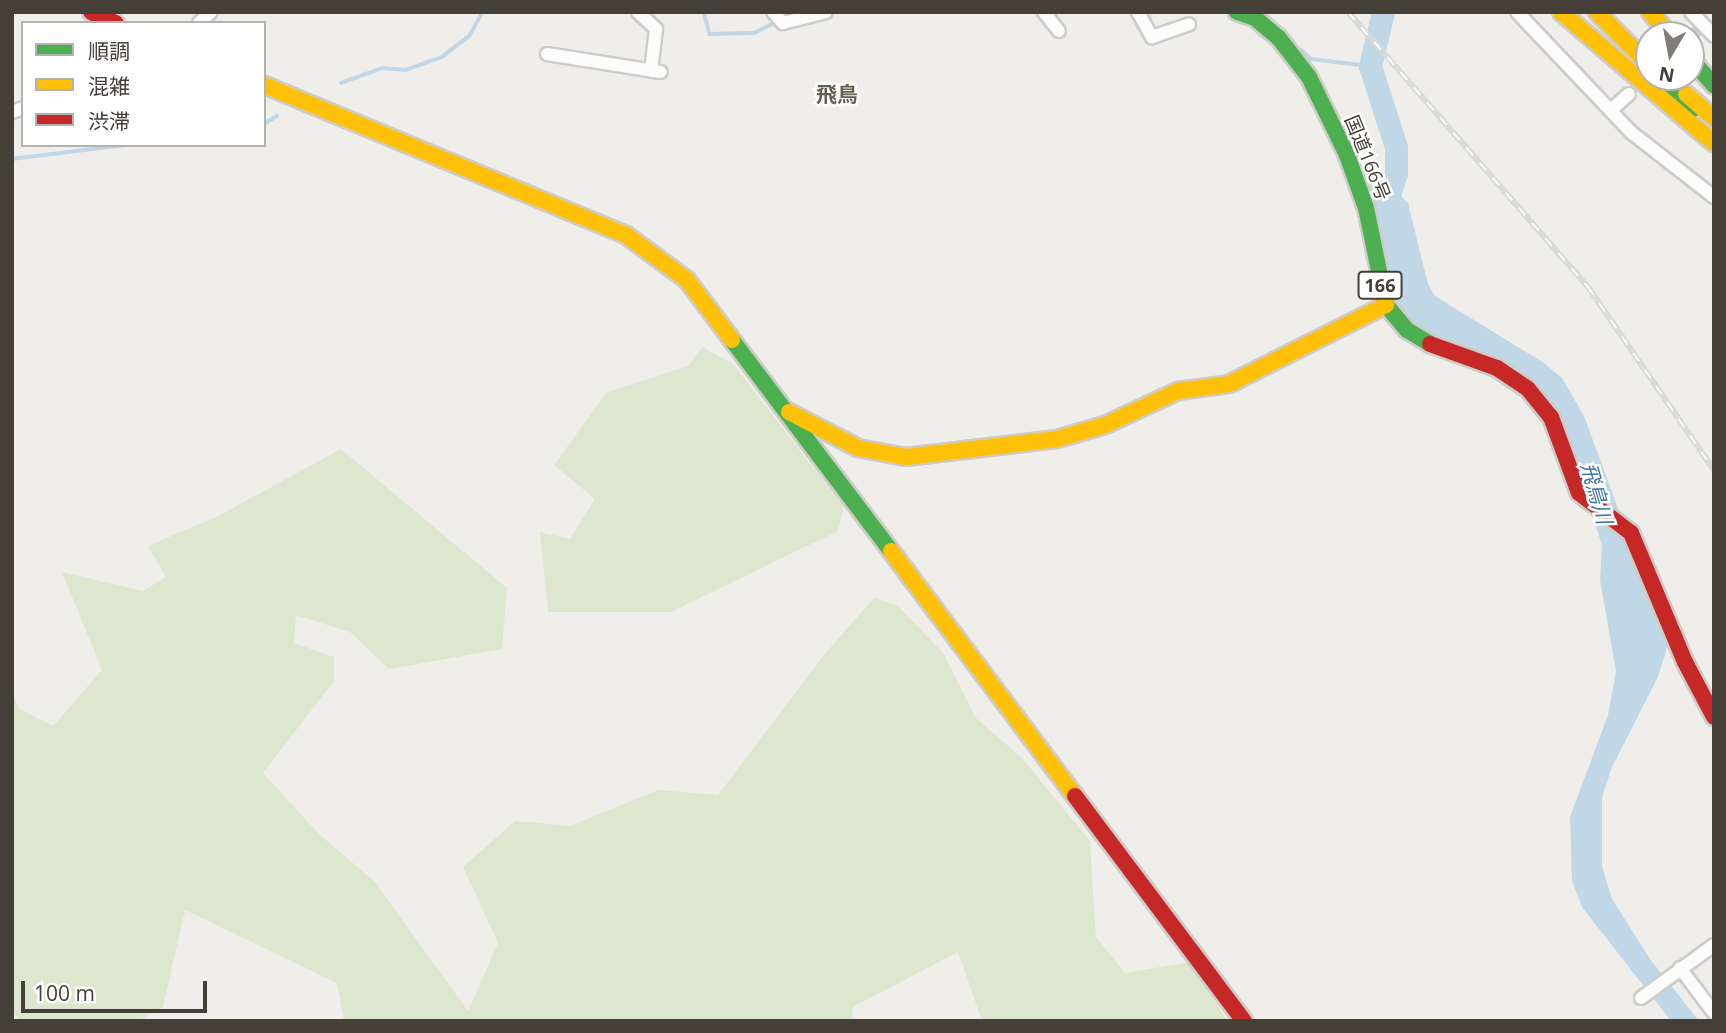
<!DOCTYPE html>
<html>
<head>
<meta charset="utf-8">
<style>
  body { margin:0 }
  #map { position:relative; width:1726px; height:1033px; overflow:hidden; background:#f0eeea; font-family:"Open Sans","Noto Sans JP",sans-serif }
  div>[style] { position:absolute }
  .green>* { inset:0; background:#dce7cd }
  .water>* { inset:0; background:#c0d7e8 }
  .stream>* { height:3.5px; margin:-1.75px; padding:0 1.75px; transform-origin:1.75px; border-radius:1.75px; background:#c0d7e8 }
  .river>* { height:23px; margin:-11.5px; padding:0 11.5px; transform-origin:11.5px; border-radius:11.5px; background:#c0d7e8 }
  .street-tunnel>* { height:12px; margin-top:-6px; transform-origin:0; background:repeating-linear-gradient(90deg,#cecbc6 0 12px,transparent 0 18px) }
  .roads { filter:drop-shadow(2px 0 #ceccc8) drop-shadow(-2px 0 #ceccc8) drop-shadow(0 2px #ceccc8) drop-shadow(0 -2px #ceccc8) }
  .street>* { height:12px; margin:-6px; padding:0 6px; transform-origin:6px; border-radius:6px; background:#fdfcfc }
  .fast>* { height:16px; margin:-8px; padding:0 8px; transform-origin:8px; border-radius:8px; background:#4caf50 }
  .slow>* { height:16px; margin:-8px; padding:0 8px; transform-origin:8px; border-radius:8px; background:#ffc107 }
  .jam>* { height:16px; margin:-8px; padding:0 8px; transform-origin:8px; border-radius:8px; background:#c62828 }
  .rail>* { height:6px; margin-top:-3px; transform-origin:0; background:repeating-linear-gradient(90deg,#fff 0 10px,#d9d9d8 0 20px); box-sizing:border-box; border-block:2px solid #d9d9d8 }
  span { translate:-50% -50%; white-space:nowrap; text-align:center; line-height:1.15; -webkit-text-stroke:5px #fff; paint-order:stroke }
  .shield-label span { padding:2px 5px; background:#fff; border:2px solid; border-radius:5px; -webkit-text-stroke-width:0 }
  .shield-label { font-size:18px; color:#443f37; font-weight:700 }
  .street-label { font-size:19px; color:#443f37 }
  .neighbourhood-label { font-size:21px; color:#665d50; font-weight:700 }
  .water-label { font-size:21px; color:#3e75a3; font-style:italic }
  .frame { position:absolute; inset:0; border:14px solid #443f37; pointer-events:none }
  .legend { position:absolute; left:21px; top:21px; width:245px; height:126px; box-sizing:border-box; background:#fff; border:2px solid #b4b2af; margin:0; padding:9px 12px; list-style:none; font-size:21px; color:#443f37 }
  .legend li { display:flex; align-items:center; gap:14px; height:35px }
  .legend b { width:35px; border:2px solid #b4b2af }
  .north { position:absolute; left:1635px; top:21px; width:70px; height:70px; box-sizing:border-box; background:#fff; border:2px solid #b4b2af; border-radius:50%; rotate:190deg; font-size:19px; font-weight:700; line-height:28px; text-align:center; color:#443f37 }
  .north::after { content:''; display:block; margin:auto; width:24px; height:32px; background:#807c76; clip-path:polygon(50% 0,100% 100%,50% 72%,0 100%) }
  .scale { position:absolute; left:21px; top:981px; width:186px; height:32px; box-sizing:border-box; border:4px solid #443f37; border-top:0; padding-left:9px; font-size:21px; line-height:24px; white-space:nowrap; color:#443f37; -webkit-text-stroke:5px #fff; paint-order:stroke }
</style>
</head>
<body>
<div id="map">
  <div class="green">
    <i style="clip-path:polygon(702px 347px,733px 364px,844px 507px,838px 531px,671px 612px,548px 612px,540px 532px,570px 539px,595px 499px,554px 465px,606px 393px,688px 366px)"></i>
    <i style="clip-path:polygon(341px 449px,507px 588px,502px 649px,389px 669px,350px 632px,296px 615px,294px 643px,334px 657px,334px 681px,263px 773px,319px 834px,375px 882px,468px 1011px,498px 943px,463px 867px,515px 821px,570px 826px,658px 790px,718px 795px,823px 656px,874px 598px,898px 606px,943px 653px,976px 718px,1022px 758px,1090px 841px,1096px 937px,1125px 973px,1190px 962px,1227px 1021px,982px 1021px,958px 952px,853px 1007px,852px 1021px,344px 1021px,337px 983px,185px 910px,163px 1007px,139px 1021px,21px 1021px,12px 1012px,12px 691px,19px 709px,53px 726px,102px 670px,62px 572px,143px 591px,166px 577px,148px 546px,218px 516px)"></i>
  </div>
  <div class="water">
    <i style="clip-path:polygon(1364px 162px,1408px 203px,1428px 284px,1435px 296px,1544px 363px,1562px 378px,1584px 416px,1668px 644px,1658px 677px,1612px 767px,1602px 797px,1602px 866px,1612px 899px,1650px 959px,1699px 1021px,1671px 1021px,1582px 907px,1572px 881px,1570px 817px,1608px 715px,1616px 671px,1600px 580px,1602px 545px,1562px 425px,1425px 333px,1394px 302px)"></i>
  </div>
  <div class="stream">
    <i style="left:704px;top:12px;width:23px;rotate:75deg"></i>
    <i style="left:710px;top:34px;width:44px;rotate:-1.3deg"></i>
    <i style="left:754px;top:33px;width:25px;rotate:-26deg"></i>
    <i style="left:1302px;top:50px;width:13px;rotate:45deg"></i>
    <i style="left:1311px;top:59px;width:59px;rotate:6.8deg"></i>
    <i style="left:341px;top:83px;width:45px;rotate:-19.7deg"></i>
    <i style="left:383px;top:68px;width:23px;rotate:5deg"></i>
    <i style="left:406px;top:70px;width:38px;rotate:-20deg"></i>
    <i style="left:442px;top:57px;width:34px;rotate:-38deg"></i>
    <i style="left:469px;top:36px;width:28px;rotate:-60deg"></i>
    <i style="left:264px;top:124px;width:15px;rotate:-32deg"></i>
    <i style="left:12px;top:159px;width:113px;rotate:-7.1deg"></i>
  </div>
  <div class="river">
    <i style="left:1383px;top:12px;width:56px;rotate:103.5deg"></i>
    <i style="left:1370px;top:66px;width:85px;rotate:72.2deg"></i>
    <i style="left:1396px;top:147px;width:26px;rotate:90deg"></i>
    <i style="left:1396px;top:173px;width:22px;rotate:108deg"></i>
    <i style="left:1389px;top:194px;width:23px;rotate:77deg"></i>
  </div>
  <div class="street-tunnel">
    <i style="left:1691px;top:37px;width:16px;rotate:-43deg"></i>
  </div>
  <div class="roads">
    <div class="street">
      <i style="left:638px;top:12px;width:25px;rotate:43deg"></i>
      <i style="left:656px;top:29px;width:42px;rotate:96.8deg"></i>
      <i style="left:773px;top:12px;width:15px;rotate:48deg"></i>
      <i style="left:783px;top:23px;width:44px;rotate:-14.3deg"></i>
      <i style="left:1044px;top:12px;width:24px;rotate:52deg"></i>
      <i style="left:1138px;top:12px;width:29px;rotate:61deg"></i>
      <i style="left:1152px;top:37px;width:39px;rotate:-19deg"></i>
      <i style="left:1517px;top:12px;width:167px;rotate:46.5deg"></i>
      <i style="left:1632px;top:133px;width:104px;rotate:38deg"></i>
      <i style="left:1691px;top:12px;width:33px;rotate:46deg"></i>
      <i style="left:199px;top:23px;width:16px;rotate:-43deg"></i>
      <i style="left:547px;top:54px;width:115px;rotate:9deg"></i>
      <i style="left:1611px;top:110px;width:24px;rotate:-42deg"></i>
      <i style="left:12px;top:112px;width:12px;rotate:-20deg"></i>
      <i style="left:1680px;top:968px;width:56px;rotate:52.9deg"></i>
      <i style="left:1641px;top:998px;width:90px;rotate:-36deg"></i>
    </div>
    <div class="fast">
      <i style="left:1237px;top:12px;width:19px;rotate:18deg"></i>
      <i style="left:1255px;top:18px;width:30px;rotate:40deg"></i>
      <i style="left:1278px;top:37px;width:51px;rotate:52.2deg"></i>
      <i style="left:1309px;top:77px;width:87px;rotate:64deg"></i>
      <i style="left:1347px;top:155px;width:56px;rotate:70.3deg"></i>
      <i style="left:1366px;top:208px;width:99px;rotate:78.3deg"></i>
      <i style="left:1386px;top:305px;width:33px;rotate:50deg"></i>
      <i style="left:1407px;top:330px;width:27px;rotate:31deg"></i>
      <i style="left:1691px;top:59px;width:35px;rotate:49deg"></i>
      <i style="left:1660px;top:77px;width:46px;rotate:44.1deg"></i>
      <i style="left:732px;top:340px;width:264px;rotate:53deg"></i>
    </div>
    <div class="slow">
      <i style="left:1561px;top:12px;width:201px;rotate:40.6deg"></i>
      <i style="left:1597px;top:12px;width:74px;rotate:45.5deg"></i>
      <i style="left:1650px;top:12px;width:30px;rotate:49deg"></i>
      <i style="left:264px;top:85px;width:392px;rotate:22.5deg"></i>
      <i style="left:626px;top:235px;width:76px;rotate:36.4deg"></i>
      <i style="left:687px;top:280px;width:75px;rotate:53.1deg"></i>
      <i style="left:1686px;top:94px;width:37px;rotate:41deg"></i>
      <i style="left:789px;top:412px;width:78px;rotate:27.6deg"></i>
      <i style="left:858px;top:448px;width:49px;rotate:10.6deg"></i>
      <i style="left:906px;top:457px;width:152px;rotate:-6.8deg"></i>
      <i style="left:1057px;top:439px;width:50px;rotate:-16.3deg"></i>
      <i style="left:1105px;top:425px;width:81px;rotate:-25deg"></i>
      <i style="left:1178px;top:391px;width:51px;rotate:-7.8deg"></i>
      <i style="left:1229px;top:384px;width:176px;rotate:-26.7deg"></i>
      <i style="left:891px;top:551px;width:306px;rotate:53.1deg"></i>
    </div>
    <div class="jam">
      <i style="left:91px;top:12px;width:27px;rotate:24deg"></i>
      <i style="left:1430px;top:344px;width:71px;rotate:19.7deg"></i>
      <i style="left:1497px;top:368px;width:37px;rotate:34deg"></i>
      <i style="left:1528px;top:389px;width:36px;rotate:51deg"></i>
      <i style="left:1551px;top:417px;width:81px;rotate:69.8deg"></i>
      <i style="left:1579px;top:493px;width:66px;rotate:37.6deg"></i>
      <i style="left:1631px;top:533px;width:140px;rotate:67.3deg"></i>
      <i style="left:1685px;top:662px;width:62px;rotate:62.2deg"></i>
      <i style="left:1075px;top:796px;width:281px;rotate:53.1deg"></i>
    </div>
  </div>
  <div class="rail">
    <i style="left:1348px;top:12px;width:365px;rotate:48.9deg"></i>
    <i style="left:1588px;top:287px;width:222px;rotate:55.5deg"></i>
  </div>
  <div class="shield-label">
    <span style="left:1380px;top:285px">166</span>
  </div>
  <div class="street-label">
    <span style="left:1367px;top:158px;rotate:68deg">国道166号</span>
  </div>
  <div class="neighbourhood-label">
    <span style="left:837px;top:94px">飛鳥</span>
  </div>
  <div class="water-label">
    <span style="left:1597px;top:493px;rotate:74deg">飛鳥川</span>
  </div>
  <div class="frame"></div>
  <ul class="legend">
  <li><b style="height:9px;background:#4caf50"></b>順調</li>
  <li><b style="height:9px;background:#ffc107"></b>混雑</li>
  <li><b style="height:9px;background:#c62828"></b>渋滞</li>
  </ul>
  <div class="north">N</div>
  <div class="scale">100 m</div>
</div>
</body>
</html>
